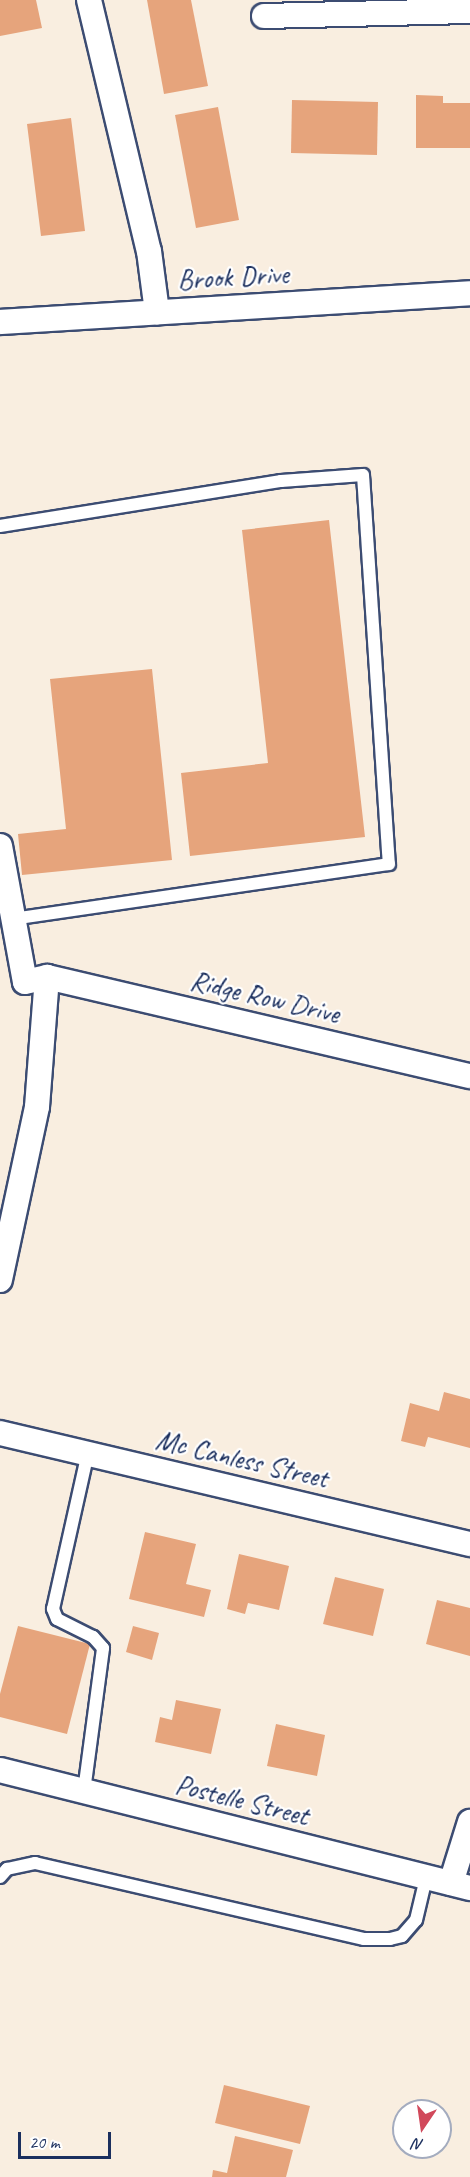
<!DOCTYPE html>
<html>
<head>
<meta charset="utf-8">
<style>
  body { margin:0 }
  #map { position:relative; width:470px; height:2177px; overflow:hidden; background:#f9eee0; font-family:Caveat,sans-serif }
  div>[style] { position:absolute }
  .building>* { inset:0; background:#e6a47c }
  .roads { filter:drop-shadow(2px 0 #3c4c72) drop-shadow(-2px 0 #3c4c72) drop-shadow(0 2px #3c4c72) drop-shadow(0 -2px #3c4c72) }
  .service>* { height:12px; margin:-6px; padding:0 6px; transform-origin:6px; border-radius:6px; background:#fff }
  .minor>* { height:24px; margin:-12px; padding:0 12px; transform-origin:12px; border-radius:12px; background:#fff }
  span { translate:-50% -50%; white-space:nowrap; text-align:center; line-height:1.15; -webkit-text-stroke:4.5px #fff; paint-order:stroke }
  .street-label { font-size:28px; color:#1b2f5e }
  .north { position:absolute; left:392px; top:2099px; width:60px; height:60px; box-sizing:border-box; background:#fff; border:2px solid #a4acbf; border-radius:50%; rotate:193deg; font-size:16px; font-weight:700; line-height:24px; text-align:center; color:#1b2f5e }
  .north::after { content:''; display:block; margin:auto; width:21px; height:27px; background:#d1495b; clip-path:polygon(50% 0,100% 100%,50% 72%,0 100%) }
  .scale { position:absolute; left:18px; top:2132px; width:93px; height:27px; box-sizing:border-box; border:3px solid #1b2f5e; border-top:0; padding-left:8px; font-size:18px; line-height:21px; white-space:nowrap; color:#1b2f5e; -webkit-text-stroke:4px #fff; paint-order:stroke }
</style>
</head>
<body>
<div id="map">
  <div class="building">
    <i style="clip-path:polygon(0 0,36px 0,42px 28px,0 36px)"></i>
    <i style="clip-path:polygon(147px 0,191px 0,208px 86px,164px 94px)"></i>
    <i style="clip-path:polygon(416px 95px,443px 96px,443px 103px,470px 103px,470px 148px,416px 148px)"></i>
    <i style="clip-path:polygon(292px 100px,378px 102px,377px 155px,291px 153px)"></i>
    <i style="clip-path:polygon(218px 107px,239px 220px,196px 228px,175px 115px)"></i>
    <i style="clip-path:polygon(71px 118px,85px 231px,41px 236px,27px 124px)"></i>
    <i style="clip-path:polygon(329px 520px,365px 837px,190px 856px,181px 773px,268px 763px,242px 530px)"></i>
    <i style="clip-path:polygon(152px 669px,172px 860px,22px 875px,18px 834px,66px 829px,50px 679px)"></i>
    <i style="clip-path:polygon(444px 1392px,470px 1399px,470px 1448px,428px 1437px,425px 1447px,401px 1441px,410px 1403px,439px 1411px)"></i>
    <i style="clip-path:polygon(145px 1532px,196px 1544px,186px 1584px,211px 1590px,204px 1617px,129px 1599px)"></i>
    <i style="clip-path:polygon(239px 1554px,289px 1566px,279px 1610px,248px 1603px,245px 1614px,227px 1609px)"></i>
    <i style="clip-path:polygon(335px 1577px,384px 1589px,373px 1636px,323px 1624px)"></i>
    <i style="clip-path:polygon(437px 1600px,470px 1608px,470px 1656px,426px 1644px)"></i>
    <i style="clip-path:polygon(18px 1626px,90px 1644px,67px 1734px,0 1717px,0 1694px)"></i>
    <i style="clip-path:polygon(133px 1626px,159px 1633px,152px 1660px,126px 1652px)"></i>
    <i style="clip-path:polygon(176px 1700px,221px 1709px,211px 1754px,155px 1742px,160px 1717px,172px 1720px)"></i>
    <i style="clip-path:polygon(276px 1724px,325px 1735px,317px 1776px,267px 1766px)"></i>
    <i style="clip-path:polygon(224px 2085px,310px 2106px,300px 2144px,215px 2123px)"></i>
    <i style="clip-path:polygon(235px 2136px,293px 2150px,286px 2177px,212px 2177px,213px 2170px,227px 2173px)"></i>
  </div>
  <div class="roads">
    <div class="service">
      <i style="left:0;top:526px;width:285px;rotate:-9.1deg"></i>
      <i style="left:281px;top:481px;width:82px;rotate:-4.2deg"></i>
      <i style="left:363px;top:475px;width:390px;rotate:86.2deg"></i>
      <i style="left:389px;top:864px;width:379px;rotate:171.7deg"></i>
      <i style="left:84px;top:1791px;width:144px;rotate:-82.4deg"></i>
      <i style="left:103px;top:1648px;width:15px;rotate:-132deg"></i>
      <i style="left:93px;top:1637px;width:40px;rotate:-153.4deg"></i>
      <i style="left:57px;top:1619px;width:11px;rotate:-112deg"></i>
      <i style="left:53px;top:1609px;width:160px;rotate:-77.4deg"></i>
      <i style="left:0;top:1877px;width:11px;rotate:-49deg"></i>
      <i style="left:7px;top:1869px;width:29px;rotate:-12deg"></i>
      <i style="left:35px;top:1863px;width:338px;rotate:13deg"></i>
      <i style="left:364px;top:1939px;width:26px"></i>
      <i style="left:390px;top:1939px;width:12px;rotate:-14deg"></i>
      <i style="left:402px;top:1936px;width:21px;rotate:-49deg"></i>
      <i style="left:416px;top:1920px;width:43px;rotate:-76.6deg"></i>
    </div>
    <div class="minor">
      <i style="left:89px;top:0;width:258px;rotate:76.6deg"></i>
      <i style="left:149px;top:251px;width:62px;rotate:82.5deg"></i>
      <i style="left:264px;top:16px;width:206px;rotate:-1.4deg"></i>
      <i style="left:0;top:322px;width:471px;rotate:-3.5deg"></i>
      <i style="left:0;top:846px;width:138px;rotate:79.6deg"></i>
      <i style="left:25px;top:982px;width:23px;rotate:-13deg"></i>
      <i style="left:47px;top:977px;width:130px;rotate:94.4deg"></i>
      <i style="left:37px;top:1107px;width:177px;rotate:102.1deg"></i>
      <i style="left:47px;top:977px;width:434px;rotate:13.2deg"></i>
      <i style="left:0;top:1433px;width:483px;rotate:13.3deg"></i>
      <i style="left:0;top:1770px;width:485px;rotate:14.1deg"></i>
      <i style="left:451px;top:1883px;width:64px;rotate:-72.7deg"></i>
    </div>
  </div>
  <div class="street-label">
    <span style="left:233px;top:277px;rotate:-3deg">Brook Drive</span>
    <span style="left:265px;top:997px;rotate:13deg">Ridge Row Drive</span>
    <span style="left:242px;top:1459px;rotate:13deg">Mc Canless Street</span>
    <span style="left:242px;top:1800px;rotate:14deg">Postelle Street</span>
  </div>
  <div class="north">N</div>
  <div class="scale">20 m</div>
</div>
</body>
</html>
